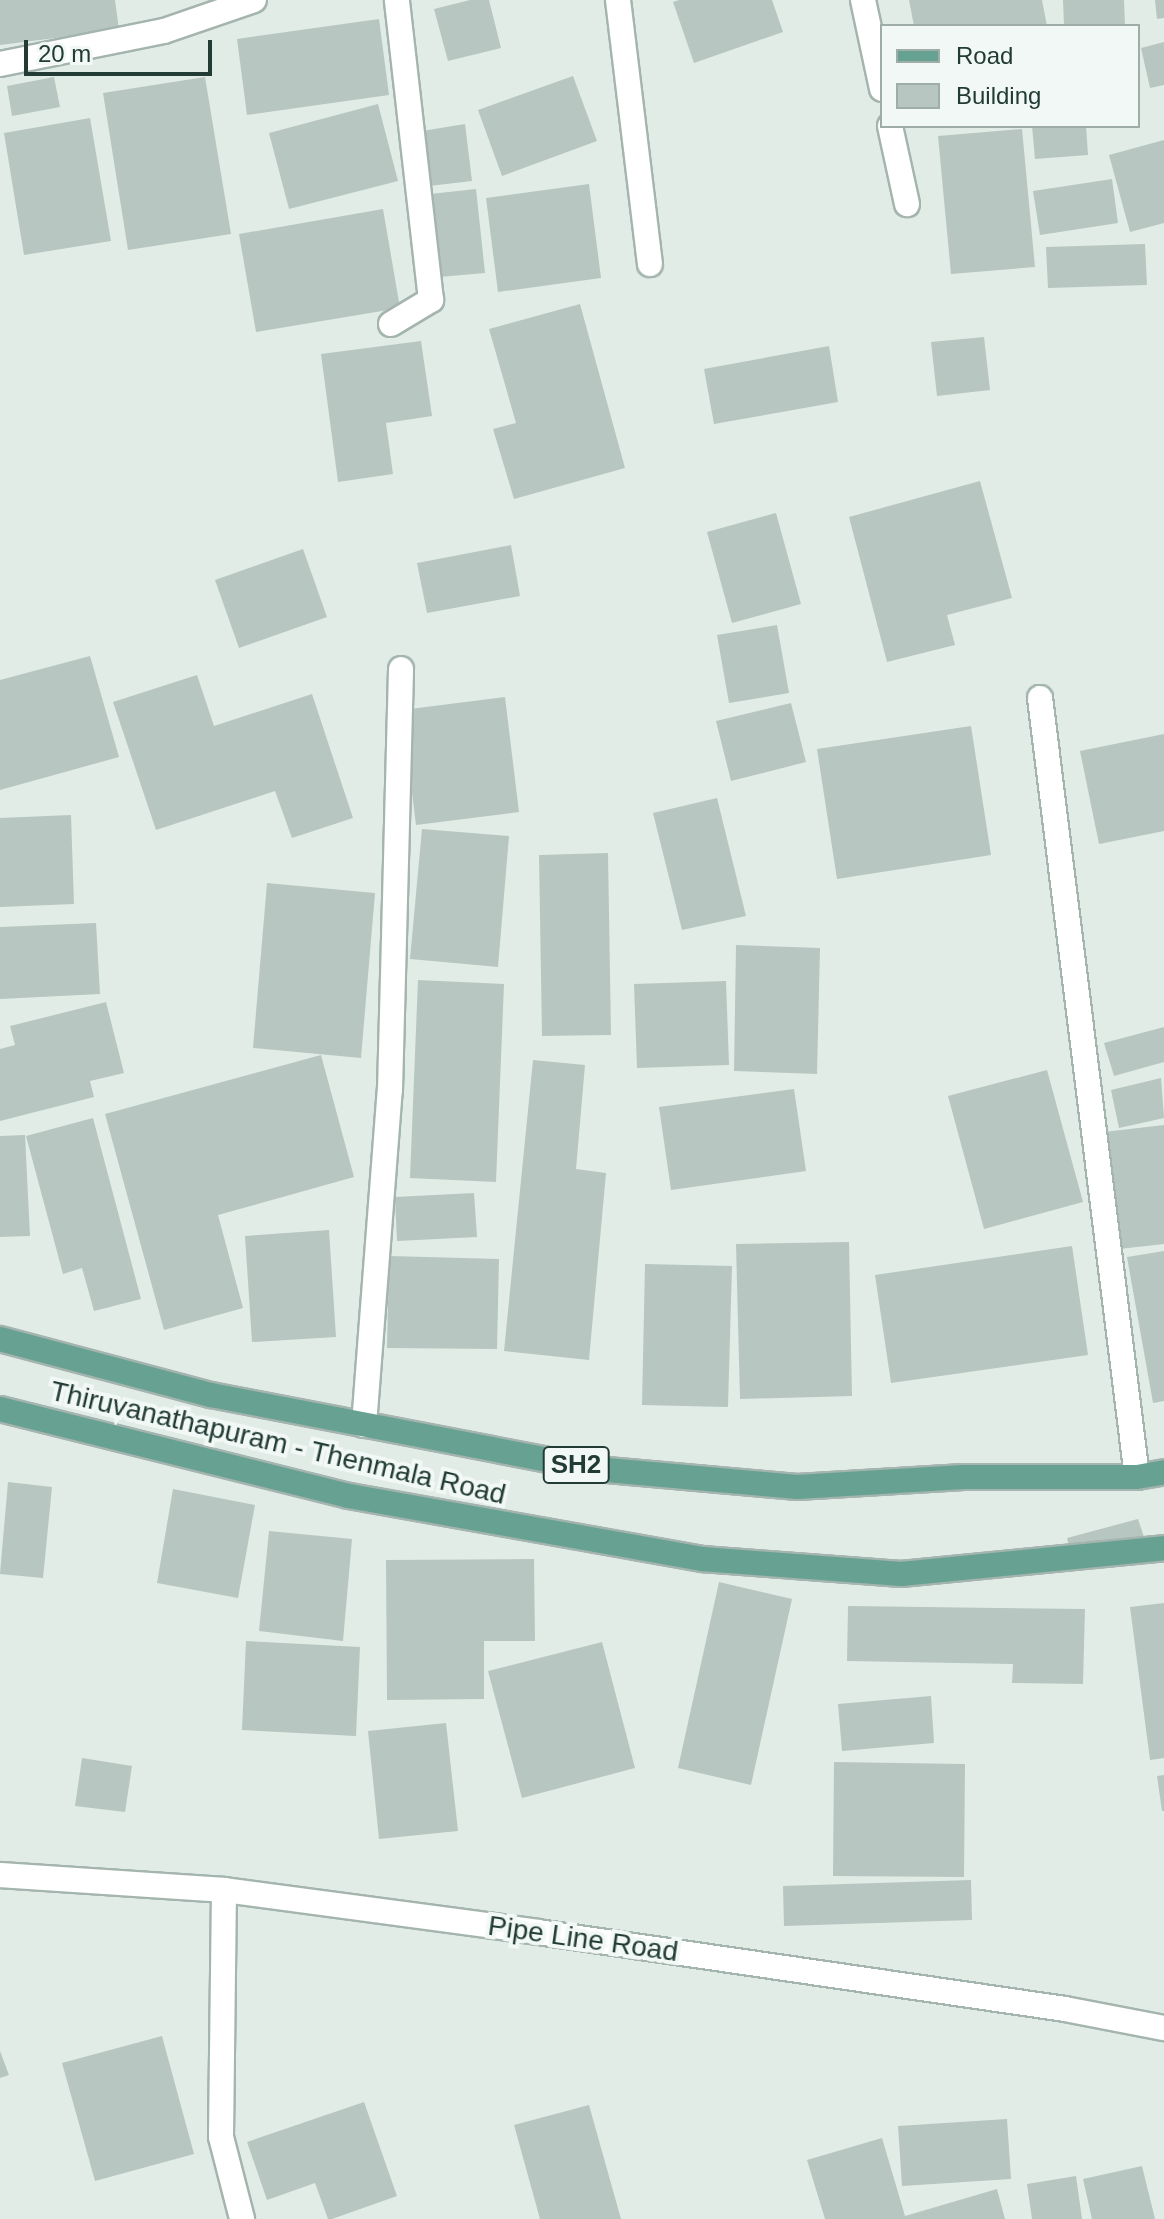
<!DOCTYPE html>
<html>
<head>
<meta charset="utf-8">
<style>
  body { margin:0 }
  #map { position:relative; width:1164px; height:2219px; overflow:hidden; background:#e1ece7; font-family:Helvetica,sans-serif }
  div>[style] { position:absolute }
  .building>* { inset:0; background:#b7c6c0 }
  .roads { filter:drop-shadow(2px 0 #a4b4ae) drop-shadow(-2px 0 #a4b4ae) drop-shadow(0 2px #a4b4ae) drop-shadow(0 -2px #a4b4ae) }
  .minor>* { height:24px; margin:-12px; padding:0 12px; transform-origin:12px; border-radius:12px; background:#fff }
  .primary>* { height:24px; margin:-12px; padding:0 12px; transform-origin:12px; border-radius:12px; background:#66a192 }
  span { translate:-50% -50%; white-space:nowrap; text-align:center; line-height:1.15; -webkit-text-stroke:8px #f2f8f5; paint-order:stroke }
  .shield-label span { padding:2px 6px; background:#f2f8f5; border:2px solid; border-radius:6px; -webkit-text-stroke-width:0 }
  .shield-label { font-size:26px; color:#223c35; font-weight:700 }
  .street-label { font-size:28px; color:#223c35 }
  .legend { position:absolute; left:880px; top:24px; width:260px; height:104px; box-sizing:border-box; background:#f2f8f5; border:2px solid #9fada8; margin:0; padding:10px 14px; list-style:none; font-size:24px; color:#223c35 }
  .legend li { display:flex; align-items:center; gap:16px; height:40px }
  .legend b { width:40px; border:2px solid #9fada8 }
  .scale { position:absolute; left:24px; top:40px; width:188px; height:36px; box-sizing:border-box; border:4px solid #223c35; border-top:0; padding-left:10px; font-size:24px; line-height:28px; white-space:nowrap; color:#223c35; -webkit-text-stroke:6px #f2f8f5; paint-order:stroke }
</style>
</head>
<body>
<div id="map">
  <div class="building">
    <i style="clip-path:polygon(0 0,115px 0,119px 30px,0 45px)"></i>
    <i style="clip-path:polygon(470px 0,489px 0,501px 48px,448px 61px,434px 9px)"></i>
    <i style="clip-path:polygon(679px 0,772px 0,783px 32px,694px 63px,673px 2px)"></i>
    <i style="clip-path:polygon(909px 0,1042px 0,1047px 26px,914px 26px)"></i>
    <i style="clip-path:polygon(1063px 0,1124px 0,1125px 26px,1064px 26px)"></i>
    <i style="clip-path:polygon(1155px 0,1164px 0,1164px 18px,1157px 19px)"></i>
    <i style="clip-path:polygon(379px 19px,389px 95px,247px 115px,237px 39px)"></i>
    <i style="clip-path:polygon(1164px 42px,1164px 85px,1150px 88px,1141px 48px)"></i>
    <i style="clip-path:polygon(573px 76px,597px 141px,502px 176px,478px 110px)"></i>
    <i style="clip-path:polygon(54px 77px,60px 107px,12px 116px,7px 86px)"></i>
    <i style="clip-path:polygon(205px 77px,231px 234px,128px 250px,103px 93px)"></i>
    <i style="clip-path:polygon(378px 104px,398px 181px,289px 209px,269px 133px)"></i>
    <i style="clip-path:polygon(90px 118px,111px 241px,24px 255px,4px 133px)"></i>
    <i style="clip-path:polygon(465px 124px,472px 181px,429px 186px,422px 131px)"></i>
    <i style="clip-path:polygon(1032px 126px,1086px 126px,1088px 155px,1035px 159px)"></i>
    <i style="clip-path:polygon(1022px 129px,1035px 267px,951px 274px,938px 136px)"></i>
    <i style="clip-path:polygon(1164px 140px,1164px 223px,1130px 232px,1109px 155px)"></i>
    <i style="clip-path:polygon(1112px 179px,1118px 223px,1040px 235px,1033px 191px)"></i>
    <i style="clip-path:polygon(589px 184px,601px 278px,498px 292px,486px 198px)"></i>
    <i style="clip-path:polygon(476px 189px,485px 273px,439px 277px,430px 194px)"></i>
    <i style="clip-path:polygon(383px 209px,400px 308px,256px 332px,239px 234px)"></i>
    <i style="clip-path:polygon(1145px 244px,1147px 285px,1048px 288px,1046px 247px)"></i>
    <i style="clip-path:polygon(580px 304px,625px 468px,514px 499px,493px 429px,516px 423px,489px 329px)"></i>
    <i style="clip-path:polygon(984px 337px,990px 390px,937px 396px,931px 342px)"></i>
    <i style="clip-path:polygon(421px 341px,432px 416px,386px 423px,393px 474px,338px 482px,321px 354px)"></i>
    <i style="clip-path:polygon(829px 346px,838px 402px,714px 424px,704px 369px)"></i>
    <i style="clip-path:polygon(980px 481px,1012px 598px,947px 615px,955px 645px,887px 662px,849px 517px)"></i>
    <i style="clip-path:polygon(776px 513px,801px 604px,732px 623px,707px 532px)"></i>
    <i style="clip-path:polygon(511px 545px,520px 596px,427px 613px,417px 563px)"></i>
    <i style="clip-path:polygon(303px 549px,327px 617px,239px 648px,215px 580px)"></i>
    <i style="clip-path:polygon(777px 625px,789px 693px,729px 703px,717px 635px)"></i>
    <i style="clip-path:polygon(90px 656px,119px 757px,0 790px,0 680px)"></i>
    <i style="clip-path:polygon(197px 675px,214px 726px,312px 694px,353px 818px,292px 838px,275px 791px,156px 830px,113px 702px)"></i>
    <i style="clip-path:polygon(505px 697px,519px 812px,416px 825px,402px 710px)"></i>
    <i style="clip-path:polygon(791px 703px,806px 762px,731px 781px,716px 721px)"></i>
    <i style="clip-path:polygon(971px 726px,991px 855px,837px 879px,817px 749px)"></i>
    <i style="clip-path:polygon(1164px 734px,1164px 831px,1099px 844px,1080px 751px)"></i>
    <i style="clip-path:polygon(717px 798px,746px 916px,682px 930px,653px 813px)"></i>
    <i style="clip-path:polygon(71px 815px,74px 904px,0 907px,0 818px)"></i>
    <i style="clip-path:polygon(422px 829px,509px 836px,498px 967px,410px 959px)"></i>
    <i style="clip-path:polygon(608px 853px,611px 1035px,542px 1036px,539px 855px)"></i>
    <i style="clip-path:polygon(267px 883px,375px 893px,361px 1058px,253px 1048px)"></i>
    <i style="clip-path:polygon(96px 923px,100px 994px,0 999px,0 927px)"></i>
    <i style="clip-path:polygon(736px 945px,820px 948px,817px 1074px,734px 1071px)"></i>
    <i style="clip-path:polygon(418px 980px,504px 984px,496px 1182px,410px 1178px)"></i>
    <i style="clip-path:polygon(726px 981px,729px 1065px,637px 1068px,634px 984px)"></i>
    <i style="clip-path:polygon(106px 1002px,124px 1073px,90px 1081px,94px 1097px,0 1121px,0 1049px,15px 1045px,10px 1026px)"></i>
    <i style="clip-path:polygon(1164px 1027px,1164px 1062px,1114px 1076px,1104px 1043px)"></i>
    <i style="clip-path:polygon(321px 1055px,354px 1177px,218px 1215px,243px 1308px,164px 1330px,105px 1114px)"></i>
    <i style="clip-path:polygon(533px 1060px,585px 1065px,576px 1169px,606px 1173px,589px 1360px,504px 1351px)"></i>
    <i style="clip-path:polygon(1047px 1070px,1083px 1202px,984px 1229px,948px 1096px)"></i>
    <i style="clip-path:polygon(1161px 1078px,1164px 1118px,1119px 1128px,1111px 1090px)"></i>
    <i style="clip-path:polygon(794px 1089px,806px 1171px,671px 1190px,659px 1107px)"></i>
    <i style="clip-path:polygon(93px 1118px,141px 1299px,94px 1311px,82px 1268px,63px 1274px,26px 1136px)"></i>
    <i style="clip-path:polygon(1164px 1125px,1164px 1244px,1119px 1249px,1104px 1132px)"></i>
    <i style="clip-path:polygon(25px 1135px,30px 1236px,0 1237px,0 1136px)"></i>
    <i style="clip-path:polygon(474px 1193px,477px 1237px,397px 1241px,395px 1197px)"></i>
    <i style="clip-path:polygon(329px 1230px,336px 1337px,252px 1342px,245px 1236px)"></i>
    <i style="clip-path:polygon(849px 1242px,852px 1396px,740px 1399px,736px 1244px)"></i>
    <i style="clip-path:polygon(1072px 1246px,1088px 1355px,891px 1383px,875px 1275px)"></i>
    <i style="clip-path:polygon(1164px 1251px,1164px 1401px,1153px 1403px,1127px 1257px)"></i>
    <i style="clip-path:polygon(389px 1256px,499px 1259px,497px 1349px,387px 1348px)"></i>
    <i style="clip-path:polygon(645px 1264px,732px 1266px,728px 1407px,642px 1405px)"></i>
    <i style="clip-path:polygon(8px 1482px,52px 1487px,43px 1578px,0 1574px)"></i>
    <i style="clip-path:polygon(173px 1489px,255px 1505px,238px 1598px,157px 1583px)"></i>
    <i style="clip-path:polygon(1138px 1519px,1147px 1546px,1074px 1565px,1067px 1538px)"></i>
    <i style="clip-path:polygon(269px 1531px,352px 1539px,343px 1641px,259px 1631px)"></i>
    <i style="clip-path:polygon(534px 1559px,535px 1641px,484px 1641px,484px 1699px,387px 1700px,386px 1560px)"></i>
    <i style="clip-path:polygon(719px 1582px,792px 1599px,751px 1785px,678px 1768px)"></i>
    <i style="clip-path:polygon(1164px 1603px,1164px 1758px,1150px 1760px,1130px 1607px)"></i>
    <i style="clip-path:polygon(848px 1606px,1085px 1609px,1083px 1684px,1012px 1683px,1013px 1664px,847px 1661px)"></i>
    <i style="clip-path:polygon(246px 1641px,360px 1647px,356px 1736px,242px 1730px)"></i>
    <i style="clip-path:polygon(602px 1642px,635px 1768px,522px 1798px,488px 1671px)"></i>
    <i style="clip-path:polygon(931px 1696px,934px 1743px,842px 1751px,838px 1704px)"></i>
    <i style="clip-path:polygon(446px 1723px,458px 1831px,379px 1839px,368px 1731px)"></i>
    <i style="clip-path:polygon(82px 1758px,132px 1766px,125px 1812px,75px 1806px)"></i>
    <i style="clip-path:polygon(834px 1762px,965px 1764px,964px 1877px,833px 1876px)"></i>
    <i style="clip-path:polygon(1164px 1775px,1164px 1811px,1162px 1811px,1157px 1776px)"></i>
    <i style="clip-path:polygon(971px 1880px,972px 1920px,784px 1926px,783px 1886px)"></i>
    <i style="clip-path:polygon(162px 2036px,194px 2154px,95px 2181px,62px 2063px)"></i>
    <i style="clip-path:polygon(0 2051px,9px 2075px,0 2078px)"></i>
    <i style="clip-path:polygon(364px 2102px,397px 2196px,332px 2219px,328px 2219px,315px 2183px,267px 2200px,247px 2142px)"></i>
    <i style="clip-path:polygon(589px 2105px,621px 2219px,540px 2219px,514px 2125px)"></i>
    <i style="clip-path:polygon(1007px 2119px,1011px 2179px,902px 2186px,898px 2126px)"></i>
    <i style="clip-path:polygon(882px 2138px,905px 2216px,997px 2189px,1005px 2219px,825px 2219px,807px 2160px)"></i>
    <i style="clip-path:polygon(1142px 2166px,1155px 2219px,1092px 2219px,1083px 2179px)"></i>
    <i style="clip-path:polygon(1076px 2176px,1082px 2219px,1032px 2219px,1027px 2184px)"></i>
  </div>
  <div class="roads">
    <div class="minor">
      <i style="left:618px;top:0;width:266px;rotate:83.1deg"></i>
      <i style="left:863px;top:0;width:91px;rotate:77.9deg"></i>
      <i style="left:0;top:64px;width:167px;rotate:-11.4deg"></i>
      <i style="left:164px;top:31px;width:95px;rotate:-19deg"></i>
      <i style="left:890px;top:126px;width:80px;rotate:77.7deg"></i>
      <i style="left:391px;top:324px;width:47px;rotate:-31deg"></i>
      <i style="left:431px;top:300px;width:302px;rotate:-96.5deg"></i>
      <i style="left:1040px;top:698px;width:785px;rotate:82.9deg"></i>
      <i style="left:364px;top:1425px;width:336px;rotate:-85.6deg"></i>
      <i style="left:390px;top:1090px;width:421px;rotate:-88.5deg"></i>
      <i style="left:0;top:1875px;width:225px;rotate:3.8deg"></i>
      <i style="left:224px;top:1890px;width:317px;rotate:7.6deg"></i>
      <i style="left:538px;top:1932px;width:533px;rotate:8.31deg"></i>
      <i style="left:1065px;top:2009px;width:101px;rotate:10.9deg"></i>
      <i style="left:224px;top:1890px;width:247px;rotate:90.7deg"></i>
      <i style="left:221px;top:2137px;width:85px;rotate:75.6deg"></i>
    </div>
    <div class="primary">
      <i style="left:0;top:1339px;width:218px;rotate:14.9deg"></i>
      <i style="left:211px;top:1395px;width:392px;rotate:10.9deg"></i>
      <i style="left:596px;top:1469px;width:202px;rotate:5.1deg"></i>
      <i style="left:797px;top:1487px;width:167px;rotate:-3.4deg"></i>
      <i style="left:964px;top:1477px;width:173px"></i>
      <i style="left:1137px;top:1477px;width:27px;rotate:-10deg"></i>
      <i style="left:0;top:1409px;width:360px;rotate:14deg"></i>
      <i style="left:349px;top:1496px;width:359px;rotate:10.1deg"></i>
      <i style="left:702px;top:1559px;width:200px;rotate:4.3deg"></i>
      <i style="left:901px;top:1574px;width:264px;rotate:-5.6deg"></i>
    </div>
  </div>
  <div class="shield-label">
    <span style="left:576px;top:1465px">SH2</span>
  </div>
  <div class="street-label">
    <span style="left:278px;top:1443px;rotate:13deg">Thiruvanathapuram - Thenmala Road</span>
    <span style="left:583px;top:1939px;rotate:8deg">Pipe Line Road</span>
  </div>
  <ul class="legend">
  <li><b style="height:10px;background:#66a192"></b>Road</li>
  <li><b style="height:22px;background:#b7c6c0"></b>Building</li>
  </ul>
  <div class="scale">20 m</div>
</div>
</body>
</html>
